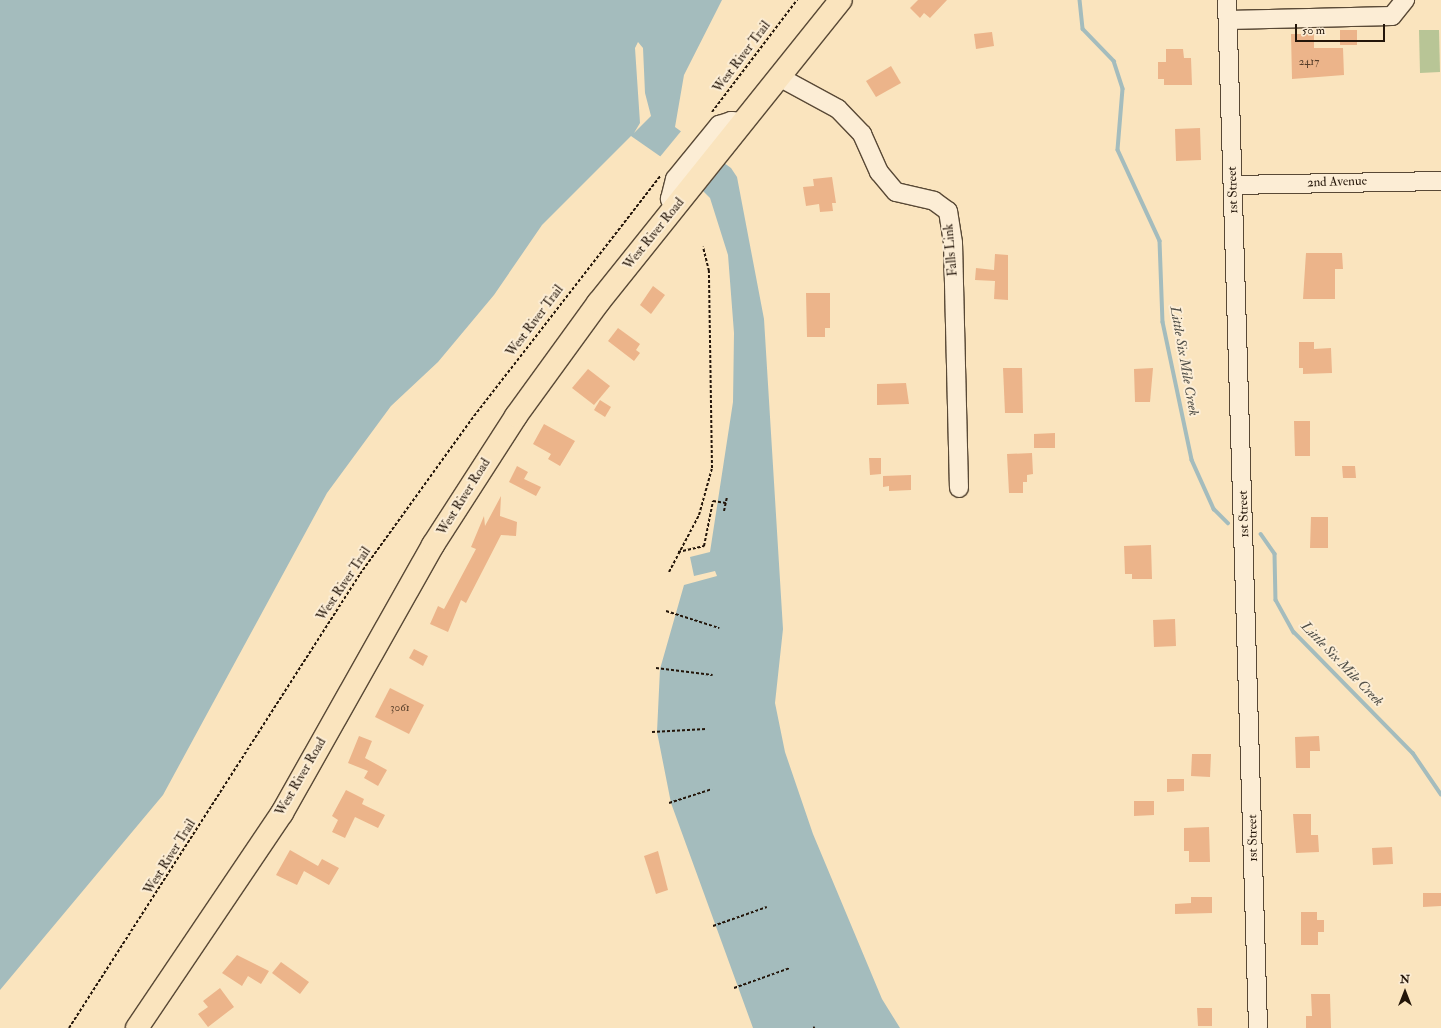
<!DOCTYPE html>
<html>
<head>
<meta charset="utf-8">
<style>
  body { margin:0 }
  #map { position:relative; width:1441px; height:1028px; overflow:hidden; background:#fae4be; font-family:"IM FELL Double Pica",serif }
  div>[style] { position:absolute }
  .green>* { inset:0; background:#b8c596 }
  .water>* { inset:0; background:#a4bcbd }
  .pier>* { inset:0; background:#fae4be }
  .stream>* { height:3.5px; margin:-1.75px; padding:0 1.75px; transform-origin:1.75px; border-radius:1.75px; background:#a4bcbd }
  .building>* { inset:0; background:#ecb48a }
  .path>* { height:2px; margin-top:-1px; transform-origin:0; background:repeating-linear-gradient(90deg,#231509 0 3px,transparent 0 5px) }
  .roads { filter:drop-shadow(1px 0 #594936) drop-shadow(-1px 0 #594936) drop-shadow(0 1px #594936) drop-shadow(0 -1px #594936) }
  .minor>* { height:18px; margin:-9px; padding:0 9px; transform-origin:9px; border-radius:9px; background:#fcedd5 }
  .major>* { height:22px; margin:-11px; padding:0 11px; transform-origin:11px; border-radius:11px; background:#fae4be }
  span { translate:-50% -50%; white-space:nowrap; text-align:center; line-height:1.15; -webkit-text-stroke:4px #fcedd5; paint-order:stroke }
  .number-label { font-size:11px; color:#553d29 }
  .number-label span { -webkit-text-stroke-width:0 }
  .street-label { font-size:13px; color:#231509 }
  .water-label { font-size:14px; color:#504f48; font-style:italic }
  .north { position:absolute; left:1385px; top:972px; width:40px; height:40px; -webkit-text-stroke:3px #fcedd5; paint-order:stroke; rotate:0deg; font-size:11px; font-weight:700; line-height:16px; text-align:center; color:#231509 }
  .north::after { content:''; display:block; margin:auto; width:14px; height:18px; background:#231509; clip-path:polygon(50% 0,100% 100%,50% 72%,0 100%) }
  .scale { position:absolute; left:1295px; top:24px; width:90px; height:18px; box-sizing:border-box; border:2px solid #231509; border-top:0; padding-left:5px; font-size:12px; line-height:14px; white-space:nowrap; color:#231509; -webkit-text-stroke:3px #fcedd5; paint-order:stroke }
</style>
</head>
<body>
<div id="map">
  <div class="green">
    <i style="clip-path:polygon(1419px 30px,1439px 30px,1440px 72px,1420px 73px)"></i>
  </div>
  <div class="water">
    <i style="clip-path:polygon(evenodd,0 0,722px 0,684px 75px,675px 127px,731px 168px,737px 177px,764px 319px,783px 629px,775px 703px,785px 752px,813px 834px,882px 999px,900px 1028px,753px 1028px,671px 803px,657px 732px,660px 669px,684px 585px,717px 576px,715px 571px,694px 576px,690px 557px,710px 552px,733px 402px,734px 333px,728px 255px,710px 198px,687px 175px,631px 136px,542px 225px,494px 295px,438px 362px,391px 406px,327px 493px,163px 795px,0 990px,0 0,638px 42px,643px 48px,645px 93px,651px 116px,634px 133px,640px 123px,635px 48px,638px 42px)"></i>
  </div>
  <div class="pier">
    <i style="clip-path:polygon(682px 130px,725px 161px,686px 177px,659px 158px)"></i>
  </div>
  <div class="stream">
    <i style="left:1080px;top:0;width:29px;rotate:84deg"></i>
    <i style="left:1083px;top:29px;width:45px;rotate:45.9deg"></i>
    <i style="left:1114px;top:61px;width:29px;rotate:72deg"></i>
    <i style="left:1123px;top:89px;width:61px;rotate:94.7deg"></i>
    <i style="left:1118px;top:150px;width:100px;rotate:65.2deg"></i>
    <i style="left:1160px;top:241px;width:81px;rotate:87.9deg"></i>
    <i style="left:1163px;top:322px;width:141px;rotate:78.1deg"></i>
    <i style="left:1192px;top:460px;width:54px;rotate:65.8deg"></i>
    <i style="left:1214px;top:509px;width:20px;rotate:45deg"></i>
    <i style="left:1261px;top:534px;width:24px;rotate:55deg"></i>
    <i style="left:1275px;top:554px;width:46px;rotate:88.8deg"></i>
    <i style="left:1276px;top:600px;width:37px;rotate:61deg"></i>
    <i style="left:1294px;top:632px;width:170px;rotate:45.5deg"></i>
    <i style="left:1413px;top:753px;width:50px;rotate:55.7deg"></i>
  </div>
  <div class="building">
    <i style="clip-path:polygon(918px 0,947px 0,930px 18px,924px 13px,920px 18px,910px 8px)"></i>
    <i style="clip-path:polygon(1340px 30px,1357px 30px,1357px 45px,1340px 45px)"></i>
    <i style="clip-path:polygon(992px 32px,994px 46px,976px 49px,974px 34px)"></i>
    <i style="clip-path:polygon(1291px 34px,1314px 34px,1314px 48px,1343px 48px,1344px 75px,1292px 79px)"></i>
    <i style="clip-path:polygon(1166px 49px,1183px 49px,1184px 58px,1191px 58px,1192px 85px,1164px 85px,1164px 79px,1158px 79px,1158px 62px,1166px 62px)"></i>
    <i style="clip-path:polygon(891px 66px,901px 83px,876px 97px,866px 81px)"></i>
    <i style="clip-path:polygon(1200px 128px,1201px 160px,1176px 161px,1175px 129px)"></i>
    <i style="clip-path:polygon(832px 177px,836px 203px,832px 203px,833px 211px,820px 212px,819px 204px,806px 206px,803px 187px,814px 186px,813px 179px)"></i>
    <i style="clip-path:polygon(1306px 253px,1342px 253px,1343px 269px,1335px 269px,1335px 299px,1303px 299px)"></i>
    <i style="clip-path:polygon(995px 254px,1008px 255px,1008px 300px,994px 299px,995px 281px,975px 280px,976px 268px,994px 270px)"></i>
    <i style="clip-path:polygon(653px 286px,665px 295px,651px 314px,640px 305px)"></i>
    <i style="clip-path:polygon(806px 293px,830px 293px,830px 328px,825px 328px,825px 337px,807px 337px)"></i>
    <i style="clip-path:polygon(618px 328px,640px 344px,636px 350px,640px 353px,634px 361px,608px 341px)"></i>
    <i style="clip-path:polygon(1299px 342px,1314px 342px,1314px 349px,1331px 348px,1332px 373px,1303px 374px,1303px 368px,1299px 368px)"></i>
    <i style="clip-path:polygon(1003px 368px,1022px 368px,1023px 413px,1005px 413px)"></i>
    <i style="clip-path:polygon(1153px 368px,1150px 402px,1135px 402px,1134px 369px)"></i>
    <i style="clip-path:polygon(588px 369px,610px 386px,594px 405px,572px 388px)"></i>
    <i style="clip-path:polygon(906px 383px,909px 404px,877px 405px,877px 384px)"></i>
    <i style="clip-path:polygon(600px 400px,611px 407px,605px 417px,594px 410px)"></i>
    <i style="clip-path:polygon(1294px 421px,1310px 421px,1310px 456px,1295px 456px)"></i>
    <i style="clip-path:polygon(544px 424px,575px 441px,560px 466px,548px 459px,551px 454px,533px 444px)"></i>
    <i style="clip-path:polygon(1055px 433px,1055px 448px,1034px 448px,1034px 434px)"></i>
    <i style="clip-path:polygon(1032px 453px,1033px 474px,1027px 475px,1027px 482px,1023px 482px,1023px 493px,1009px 493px,1007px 454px)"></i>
    <i style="clip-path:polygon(869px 458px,881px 458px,881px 474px,870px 475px)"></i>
    <i style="clip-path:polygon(517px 466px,528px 472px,524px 479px,541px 487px,536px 496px,509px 482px)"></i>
    <i style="clip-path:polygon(1342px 466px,1355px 466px,1356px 478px,1343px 478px)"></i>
    <i style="clip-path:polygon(911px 475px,911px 490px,889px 491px,889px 486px,883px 487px,883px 476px)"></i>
    <i style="clip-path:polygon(501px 496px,500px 516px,517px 522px,516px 536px,501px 535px,466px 603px,461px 600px,448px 632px,430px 624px,438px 606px,444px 609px,476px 549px,471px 547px,484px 516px,485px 526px)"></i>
    <i style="clip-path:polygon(1311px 517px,1328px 517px,1328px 548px,1310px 548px)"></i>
    <i style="clip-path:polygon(1151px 545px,1152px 579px,1132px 579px,1132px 574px,1125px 574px,1124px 546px)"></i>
    <i style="clip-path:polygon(1175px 619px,1176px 646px,1154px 647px,1153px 620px)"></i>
    <i style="clip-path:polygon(414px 649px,428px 656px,423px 666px,409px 658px)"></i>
    <i style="clip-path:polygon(390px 688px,424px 705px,409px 734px,375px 717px)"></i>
    <i style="clip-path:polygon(359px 736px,372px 741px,365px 758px,387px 770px,378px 786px,364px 778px,368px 771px,348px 763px)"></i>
    <i style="clip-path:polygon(1319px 736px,1320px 751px,1310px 751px,1310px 768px,1296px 768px,1295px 737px)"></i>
    <i style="clip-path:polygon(1192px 754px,1211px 754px,1210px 777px,1191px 776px)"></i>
    <i style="clip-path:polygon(1167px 779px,1184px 779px,1184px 791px,1167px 792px)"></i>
    <i style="clip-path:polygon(346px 790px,364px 799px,362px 804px,385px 815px,378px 828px,355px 817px,345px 838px,332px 832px,338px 820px,332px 816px)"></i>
    <i style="clip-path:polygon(1134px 801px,1154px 801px,1154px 815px,1134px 816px)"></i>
    <i style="clip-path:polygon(1293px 814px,1311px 814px,1311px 835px,1318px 835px,1319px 852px,1296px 853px)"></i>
    <i style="clip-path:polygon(1209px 827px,1210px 862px,1189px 862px,1189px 851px,1184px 851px,1184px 828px)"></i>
    <i style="clip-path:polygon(1392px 847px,1393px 864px,1373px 865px,1372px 848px)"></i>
    <i style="clip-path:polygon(290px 850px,318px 866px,322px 859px,339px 868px,329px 885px,304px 871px,297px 885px,276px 875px)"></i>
    <i style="clip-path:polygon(658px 851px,668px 890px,656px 894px,644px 856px)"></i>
    <i style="clip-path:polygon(1423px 893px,1441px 893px,1441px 906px,1423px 907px)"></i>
    <i style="clip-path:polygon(1191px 897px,1212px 897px,1212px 913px,1175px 914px,1175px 904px,1191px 903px)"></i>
    <i style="clip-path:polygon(1301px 912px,1317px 912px,1317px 920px,1324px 920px,1324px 932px,1318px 932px,1318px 945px,1301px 945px)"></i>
    <i style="clip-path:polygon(237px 955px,269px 971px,261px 984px,248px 976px,242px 986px,222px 973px)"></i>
    <i style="clip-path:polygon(281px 962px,309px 982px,300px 994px,272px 973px)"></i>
    <i style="clip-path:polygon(220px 988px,234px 1007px,208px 1027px,198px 1014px,208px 1007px,203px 1001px)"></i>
    <i style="clip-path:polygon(1311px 994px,1330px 994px,1331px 1028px,1306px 1028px,1306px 1016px,1312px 1016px)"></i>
    <i style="clip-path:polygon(1197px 1008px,1212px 1008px,1212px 1026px,1198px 1026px)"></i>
  </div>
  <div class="path">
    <i style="left:712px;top:112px;width:141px;rotate:-52.8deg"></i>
    <i style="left:724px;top:511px;width:14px;rotate:-78deg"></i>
    <i style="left:678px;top:552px;width:27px;rotate:-13deg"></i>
    <i style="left:704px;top:546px;width:46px;rotate:-78.7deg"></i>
    <i style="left:713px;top:501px;width:13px;rotate:9deg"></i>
    <i style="left:669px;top:572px;width:64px;rotate:-62.2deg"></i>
    <i style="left:699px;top:515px;width:49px;rotate:-74.5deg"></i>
    <i style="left:712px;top:468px;width:197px;rotate:-90.9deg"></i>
    <i style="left:709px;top:271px;width:25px;rotate:-104deg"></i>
    <i style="left:666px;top:611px;width:56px;rotate:17.8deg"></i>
    <i style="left:656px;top:668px;width:57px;rotate:7deg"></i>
    <i style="left:652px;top:732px;width:54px;rotate:-3.2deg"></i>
    <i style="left:669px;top:803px;width:45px;rotate:-18deg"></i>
    <i style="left:713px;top:926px;width:57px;rotate:-19.4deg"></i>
    <i style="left:734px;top:988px;width:59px;rotate:-19.7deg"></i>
    <i style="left:69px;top:1028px;width:539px;rotate:-57.34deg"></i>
    <i style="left:360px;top:574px;width:190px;rotate:-54.2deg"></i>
    <i style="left:471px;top:420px;width:309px;rotate:-52.2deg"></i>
    <i style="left:813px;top:1028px;width:2px;rotate:-27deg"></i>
  </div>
  <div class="roads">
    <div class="minor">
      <i style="left:1227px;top:0;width:1028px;rotate:88.27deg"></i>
      <i style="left:1228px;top:20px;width:164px;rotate:-1.4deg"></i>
      <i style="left:1392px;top:16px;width:21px;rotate:-51deg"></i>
      <i style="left:781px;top:78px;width:65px;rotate:28.5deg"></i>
      <i style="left:838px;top:109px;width:35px;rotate:46deg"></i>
      <i style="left:862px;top:134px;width:42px;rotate:65.9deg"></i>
      <i style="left:879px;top:172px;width:26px;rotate:50deg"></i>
      <i style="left:896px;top:192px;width:39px;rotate:13deg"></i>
      <i style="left:934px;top:201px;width:17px;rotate:36deg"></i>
      <i style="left:948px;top:211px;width:32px;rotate:81deg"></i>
      <i style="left:953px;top:243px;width:245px;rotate:88.6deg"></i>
      <i style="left:1233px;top:185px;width:208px;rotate:-1.1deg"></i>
      <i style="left:674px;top:209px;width:11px;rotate:-112deg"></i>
      <i style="left:670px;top:199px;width:21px;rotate:-76deg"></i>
      <i style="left:675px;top:179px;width:70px;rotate:-50.8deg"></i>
      <i style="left:719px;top:125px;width:13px;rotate:-18deg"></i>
      <i style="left:731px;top:121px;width:13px;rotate:4deg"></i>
    </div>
    <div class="major">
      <i style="left:137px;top:1028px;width:259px;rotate:-56deg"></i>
      <i style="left:282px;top:813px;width:308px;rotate:-60.6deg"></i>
      <i style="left:433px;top:545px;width:153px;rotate:-57.2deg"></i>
      <i style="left:516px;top:416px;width:140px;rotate:-54deg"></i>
      <i style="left:598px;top:303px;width:388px;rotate:-51.3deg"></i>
    </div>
  </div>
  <div class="number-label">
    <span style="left:1309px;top:62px">2417</span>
    <span style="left:400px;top:708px">3061</span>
  </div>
  <div class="street-label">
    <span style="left:742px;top:57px;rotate:-53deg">West River Trail</span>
    <span style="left:1337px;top:182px;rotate:-2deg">2nd Avenue</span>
    <span style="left:1233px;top:190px;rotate:-92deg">1st Street</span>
    <span style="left:654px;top:234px;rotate:-51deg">West River Road</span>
    <span style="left:951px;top:250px;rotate:-95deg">Falls Link</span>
    <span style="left:535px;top:321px;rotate:-53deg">West River Trail</span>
    <span style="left:464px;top:497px;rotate:-58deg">West River Road</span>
    <span style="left:1244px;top:514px;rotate:-92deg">1st Street</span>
    <span style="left:344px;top:584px;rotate:-56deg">West River Trail</span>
    <span style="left:301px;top:777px;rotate:-60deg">West River Road</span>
    <span style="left:1253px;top:838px;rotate:-91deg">1st Street</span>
    <span style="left:170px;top:857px;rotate:-58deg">West River Trail</span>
  </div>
  <div class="water-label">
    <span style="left:1184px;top:361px;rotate:80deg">Little Six Mile Creek</span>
    <span style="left:1342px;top:664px;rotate:46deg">Little Six Mile Creek</span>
  </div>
  <div class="north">N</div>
  <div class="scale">50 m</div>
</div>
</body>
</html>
